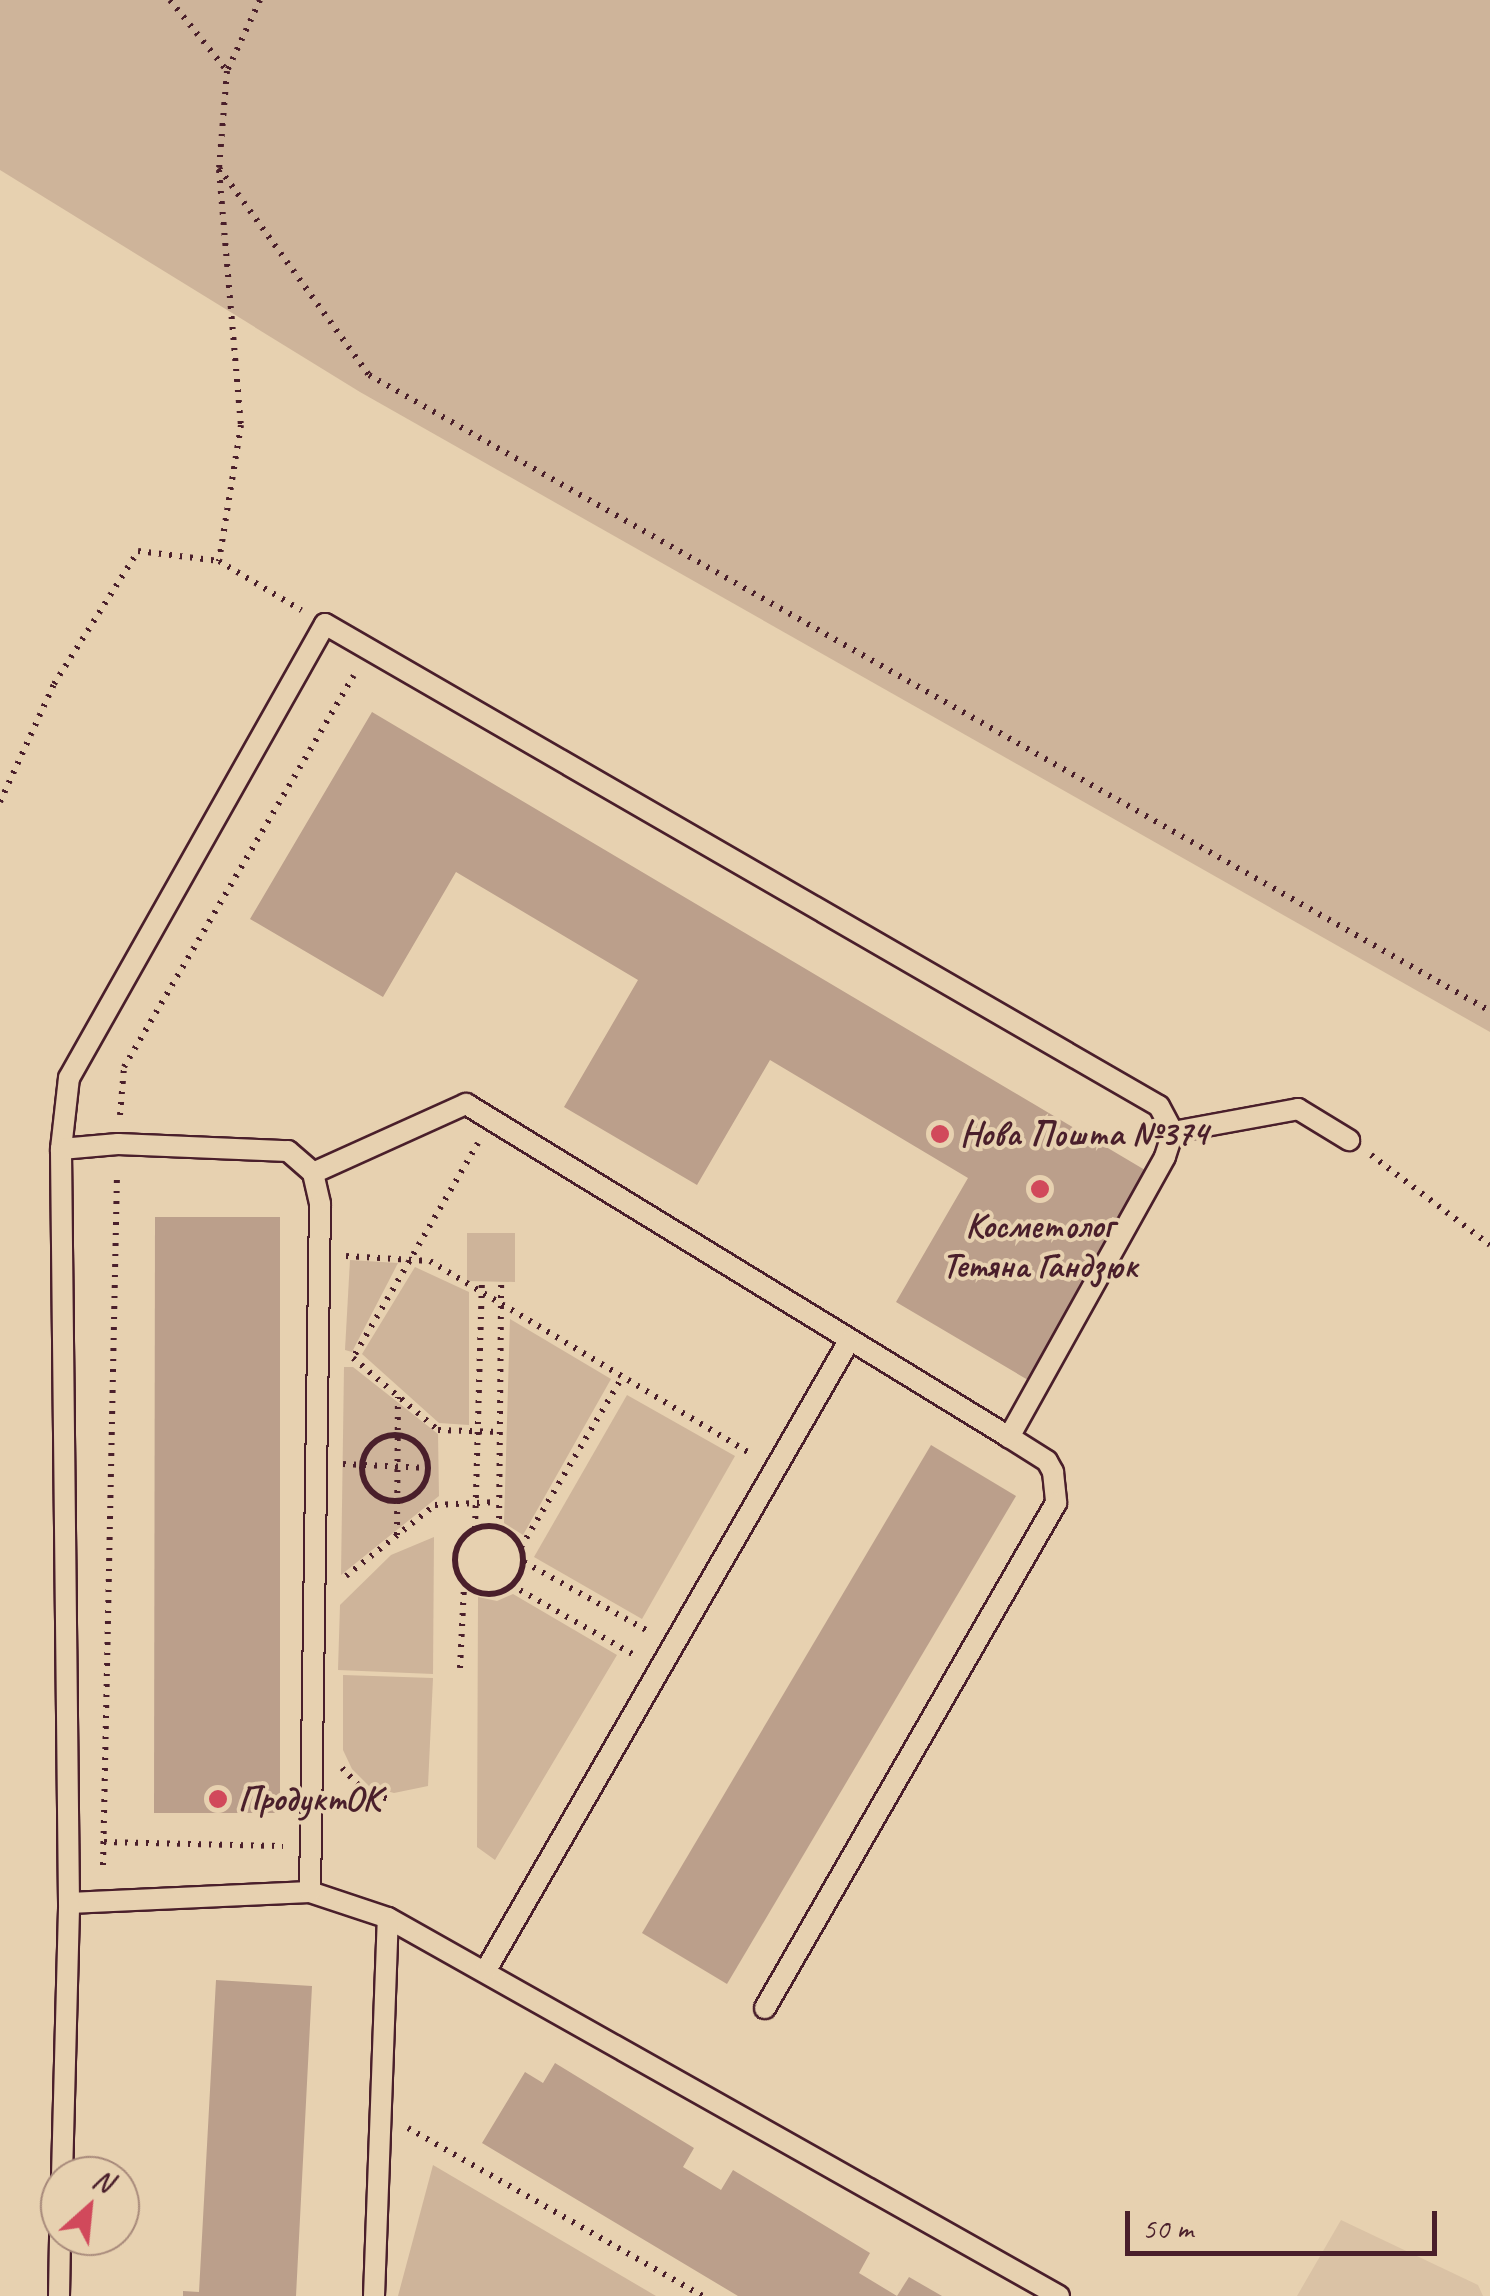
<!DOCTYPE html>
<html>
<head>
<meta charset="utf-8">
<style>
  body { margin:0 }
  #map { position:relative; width:1490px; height:2296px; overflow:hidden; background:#e7d1b0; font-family:Caveat,sans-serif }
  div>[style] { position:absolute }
  .built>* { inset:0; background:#dac2a5 }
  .green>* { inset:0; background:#ceb49a }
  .building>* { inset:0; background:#bb9f8b }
  .path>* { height:6px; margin-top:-3px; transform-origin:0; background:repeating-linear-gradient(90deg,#4a1f2b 0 2.5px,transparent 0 10.5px) }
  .path>.ring { margin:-3px; padding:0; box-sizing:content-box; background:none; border:6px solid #4a1f2b; border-radius:50% }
  .roads { filter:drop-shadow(2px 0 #4a1f2b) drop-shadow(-2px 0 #4a1f2b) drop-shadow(0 2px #4a1f2b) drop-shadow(0 -2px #4a1f2b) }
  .lane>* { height:20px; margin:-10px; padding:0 10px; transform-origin:10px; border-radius:10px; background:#e7d1b0 }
  .dots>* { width:28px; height:28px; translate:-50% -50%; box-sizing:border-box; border:5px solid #e7d1b0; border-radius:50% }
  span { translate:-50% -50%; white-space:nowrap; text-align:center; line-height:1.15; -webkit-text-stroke:8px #e7d1b0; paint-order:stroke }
  .poi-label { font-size:35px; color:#4a1f2b; font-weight:700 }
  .left { translate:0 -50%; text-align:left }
  .north { position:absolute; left:40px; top:2156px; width:100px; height:100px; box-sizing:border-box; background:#e7d1b0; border:2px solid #a88a7b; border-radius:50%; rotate:27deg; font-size:28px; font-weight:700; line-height:40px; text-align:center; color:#4a1f2b }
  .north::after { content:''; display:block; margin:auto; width:35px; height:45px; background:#d1495b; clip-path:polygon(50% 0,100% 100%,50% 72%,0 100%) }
  .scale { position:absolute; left:1125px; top:2211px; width:312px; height:45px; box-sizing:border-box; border:5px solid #4a1f2b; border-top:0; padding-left:12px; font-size:30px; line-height:35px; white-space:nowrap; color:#4a1f2b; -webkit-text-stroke:8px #e7d1b0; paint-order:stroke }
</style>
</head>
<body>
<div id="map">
  <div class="built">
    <i style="clip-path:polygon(1341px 2220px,1478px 2285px,1483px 2296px,1297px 2296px)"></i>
  </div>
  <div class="green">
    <i style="clip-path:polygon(0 0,1490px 0,1490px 1032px,360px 392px,0 170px)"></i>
    <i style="clip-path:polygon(467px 1233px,515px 1233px,515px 1282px,467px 1281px)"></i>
    <i style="clip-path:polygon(350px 1260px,398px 1263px,352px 1352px,345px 1350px)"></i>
    <i style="clip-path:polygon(415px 1267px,469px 1292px,469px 1425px,439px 1423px,362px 1354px)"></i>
    <i style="clip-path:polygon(510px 1319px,611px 1379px,523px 1535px,504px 1523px)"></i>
    <i style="clip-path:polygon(344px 1367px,353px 1367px,438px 1434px,439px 1496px,341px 1575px)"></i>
    <i style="clip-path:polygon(627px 1395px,735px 1456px,642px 1619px,534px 1557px)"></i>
    <i style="clip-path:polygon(434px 1537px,433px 1674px,338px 1670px,340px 1605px,391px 1555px)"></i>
    <i style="clip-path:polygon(513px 1594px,617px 1655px,495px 1860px,477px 1847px,478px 1597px,497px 1601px)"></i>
    <i style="clip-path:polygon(343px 1675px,433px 1678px,428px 1786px,394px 1793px,369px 1786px,352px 1769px,343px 1750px)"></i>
    <i style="clip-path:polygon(433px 2165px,656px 2296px,398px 2296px)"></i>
  </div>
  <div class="building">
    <i style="clip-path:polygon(372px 712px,1150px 1173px,1028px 1380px,896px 1302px,968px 1178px,770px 1060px,697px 1185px,564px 1107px,638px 980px,456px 872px,383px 997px,250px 919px)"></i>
    <i style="clip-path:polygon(155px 1217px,280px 1217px,280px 1813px,154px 1813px)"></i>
    <i style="clip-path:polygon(931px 1445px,1016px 1496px,727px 1984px,642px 1933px)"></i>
    <i style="clip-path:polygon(216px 1980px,312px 1986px,296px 2296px,183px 2296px,183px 2291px,199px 2292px)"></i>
    <i style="clip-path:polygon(555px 2063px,694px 2148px,683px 2167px,721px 2190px,733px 2170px,870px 2253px,859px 2273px,897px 2296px,738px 2296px,482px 2143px,525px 2072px,543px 2083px)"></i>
    <i style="clip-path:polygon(909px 2277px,942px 2296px,897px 2296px)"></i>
  </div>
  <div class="path">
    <i style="left:170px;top:0;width:91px;rotate:51.2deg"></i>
    <i style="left:260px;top:0;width:78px;rotate:114.9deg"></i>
    <i style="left:227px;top:71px;width:97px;rotate:94.7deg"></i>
    <i style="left:219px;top:168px;width:256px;rotate:54.1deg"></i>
    <i style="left:369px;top:375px;width:1289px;rotate:29.57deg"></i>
    <i style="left:219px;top:170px;width:256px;rotate:85.1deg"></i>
    <i style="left:241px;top:425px;width:138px;rotate:99.2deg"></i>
    <i style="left:0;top:802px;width:130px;rotate:-65.4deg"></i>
    <i style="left:54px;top:684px;width:157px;rotate:-57.7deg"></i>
    <i style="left:138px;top:551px;width:82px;rotate:7deg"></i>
    <i style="left:219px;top:561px;width:96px;rotate:30.9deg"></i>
    <i style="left:120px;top:1115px;width:48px;rotate:-85.2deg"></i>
    <i style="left:124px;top:1067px;width:454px;rotate:-59.6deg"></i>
    <i style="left:478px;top:1143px;width:249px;rotate:120.2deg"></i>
    <i style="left:353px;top:1358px;width:111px;rotate:40.3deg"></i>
    <i style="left:438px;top:1430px;width:62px;rotate:1.8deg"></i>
    <i style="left:1371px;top:1155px;width:149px;rotate:37.1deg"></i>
    <i style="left:346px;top:1256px;width:84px;rotate:3.4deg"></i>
    <i style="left:430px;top:1261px;width:373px;rotate:31deg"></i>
    <i class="ring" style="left:362px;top:1435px;width:60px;height:60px"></i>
    <i style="left:343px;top:1464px;width:85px;rotate:2.7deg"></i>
    <i class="ring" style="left:455px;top:1526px;width:62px;height:62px"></i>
    <i style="left:475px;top:1529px;width:248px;rotate:-88.4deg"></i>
    <i style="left:499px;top:1529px;width:247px;rotate:-89.5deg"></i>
    <i style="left:397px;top:1535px;width:138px;rotate:-89.6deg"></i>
    <i style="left:521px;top:1547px;width:199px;rotate:-59.2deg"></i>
    <i style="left:524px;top:1562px;width:140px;rotate:29.1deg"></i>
    <i style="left:346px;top:1576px;width:114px;rotate:-38.6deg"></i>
    <i style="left:435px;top:1505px;width:62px;rotate:-2.8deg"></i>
    <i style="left:511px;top:1585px;width:144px;rotate:29.6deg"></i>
    <i style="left:460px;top:1668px;width:83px;rotate:-87.2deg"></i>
    <i style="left:342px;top:1768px;width:32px;rotate:46deg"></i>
    <i style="left:364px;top:1791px;width:26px;rotate:18deg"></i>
    <i style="left:104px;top:1842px;width:179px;rotate:1.3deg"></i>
    <i style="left:103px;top:1865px;width:693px;rotate:-88.84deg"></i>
    <i style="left:408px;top:2128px;width:339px;rotate:29.7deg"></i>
    <i style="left:95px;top:2250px;width:14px;rotate:-90deg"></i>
  </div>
  <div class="roads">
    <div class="lane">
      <i style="left:1173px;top:1132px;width:127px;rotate:-10.4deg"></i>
      <i style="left:1298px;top:1109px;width:60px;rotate:31.3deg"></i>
      <i style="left:61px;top:1149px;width:71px;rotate:-83.6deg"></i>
      <i style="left:69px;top:1078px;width:521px;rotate:-60.58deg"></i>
      <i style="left:325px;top:624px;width:963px;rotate:30.03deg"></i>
      <i style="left:1159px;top:1106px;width:30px;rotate:62deg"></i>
      <i style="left:1173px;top:1132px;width:26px;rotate:108deg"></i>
      <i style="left:1165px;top:1157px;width:321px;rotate:119.1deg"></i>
      <i style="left:313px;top:1173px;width:168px;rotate:-24.3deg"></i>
      <i style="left:466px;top:1104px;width:637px;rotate:31.52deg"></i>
      <i style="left:1009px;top:1437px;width:45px;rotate:32.3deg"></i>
      <i style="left:1047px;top:1461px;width:13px;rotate:61deg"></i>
      <i style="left:1053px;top:1472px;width:31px;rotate:84deg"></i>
      <i style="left:1056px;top:1503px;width:583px;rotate:119.95deg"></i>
      <i style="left:69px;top:1903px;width:241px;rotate:-2.6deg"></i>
      <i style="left:310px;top:1892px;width:82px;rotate:18.4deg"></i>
      <i style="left:388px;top:1918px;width:770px;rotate:29.39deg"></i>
      <i style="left:486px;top:1970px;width:726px;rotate:-60.01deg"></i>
      <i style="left:62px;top:2176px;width:273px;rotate:-88.5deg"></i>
      <i style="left:69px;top:1903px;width:754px;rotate:-90.61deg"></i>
      <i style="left:61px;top:1149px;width:57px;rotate:-5deg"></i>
      <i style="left:118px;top:1144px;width:170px;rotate:2.4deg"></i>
      <i style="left:288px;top:1151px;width:33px;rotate:41deg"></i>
      <i style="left:313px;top:1173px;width:32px;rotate:77deg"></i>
      <i style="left:320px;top:1204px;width:688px;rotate:90.83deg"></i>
      <i style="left:59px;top:2296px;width:60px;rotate:-89deg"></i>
      <i style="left:374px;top:2296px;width:378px;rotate:-87.9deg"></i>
    </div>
  </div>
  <div class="dots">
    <i style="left:940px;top:1134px;background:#d1495b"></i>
    <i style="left:1040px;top:1189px;background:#d1495b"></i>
    <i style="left:218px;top:1799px;background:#d1495b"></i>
  </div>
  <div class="poi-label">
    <span class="left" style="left:960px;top:1134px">Нова Пошта №374</span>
    <span style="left:1040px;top:1246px">Косметолог<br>Тетяна Гандзюк</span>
    <span class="left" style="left:238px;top:1799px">ПродуктОК</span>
  </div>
  <div class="north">N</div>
  <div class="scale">50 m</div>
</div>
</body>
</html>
